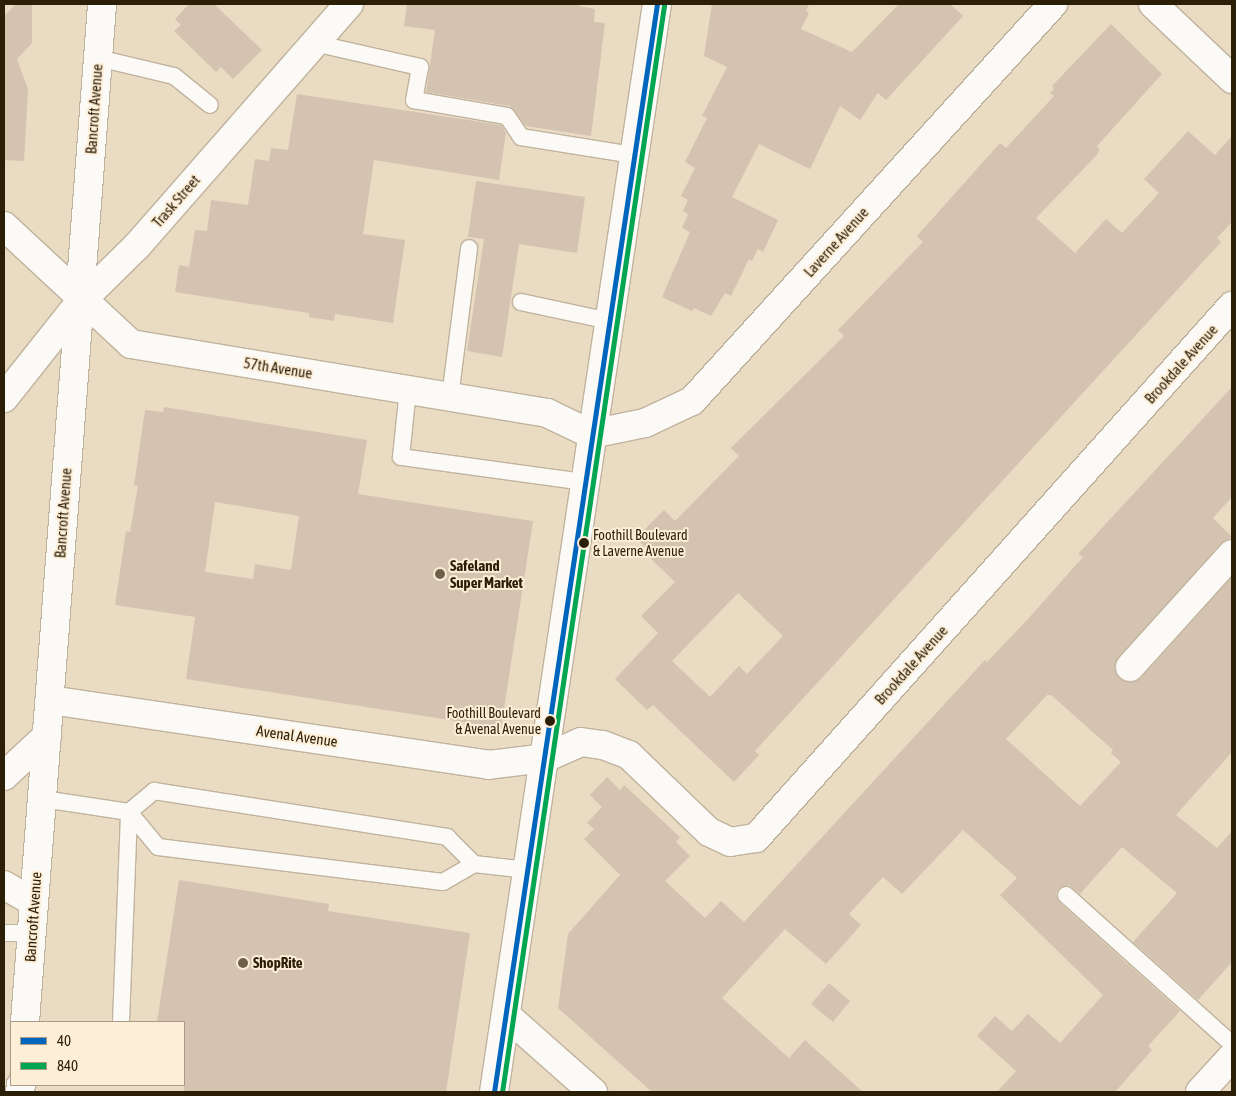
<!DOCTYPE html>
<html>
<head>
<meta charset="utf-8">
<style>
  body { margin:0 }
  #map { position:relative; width:1236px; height:1096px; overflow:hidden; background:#eadbc3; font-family:"Asap Condensed",sans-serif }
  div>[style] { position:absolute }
  .building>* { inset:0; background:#d4c3b0 }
  .roads { filter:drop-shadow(1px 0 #c0b39e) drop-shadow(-1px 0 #c0b39e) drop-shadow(0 1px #c0b39e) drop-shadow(0 -1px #c0b39e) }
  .service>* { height:16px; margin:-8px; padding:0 8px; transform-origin:8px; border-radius:8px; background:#fcfaf6 }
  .minor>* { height:28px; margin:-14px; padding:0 14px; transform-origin:14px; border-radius:14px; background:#fcfaf6 }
  .tertiary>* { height:28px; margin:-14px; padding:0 14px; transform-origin:14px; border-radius:14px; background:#fcfaf6 }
  .secondary>* { height:28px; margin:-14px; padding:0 14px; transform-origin:14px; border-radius:14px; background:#fcfaf6 }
  .bus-1>* { height:5px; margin:-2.5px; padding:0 2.5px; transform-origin:2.5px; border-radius:2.5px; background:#0065bd }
  .bus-2>* { height:5px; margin:-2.5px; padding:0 2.5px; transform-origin:2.5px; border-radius:2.5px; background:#00a651 }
  .dots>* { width:14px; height:14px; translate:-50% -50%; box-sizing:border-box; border:2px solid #fdeed8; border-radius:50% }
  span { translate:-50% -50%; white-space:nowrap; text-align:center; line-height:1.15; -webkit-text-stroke:4px #fdeed8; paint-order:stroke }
  .bus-label { font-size:14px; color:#2c1f08 }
  .left { translate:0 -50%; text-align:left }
  .right { translate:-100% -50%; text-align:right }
  .street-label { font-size:15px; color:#2c1f08 }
  .poi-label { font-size:15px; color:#2c1f08; font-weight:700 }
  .frame { position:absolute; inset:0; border:5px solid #2c1f08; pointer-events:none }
  .legend { position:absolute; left:10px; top:1021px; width:175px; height:65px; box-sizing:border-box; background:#fdeed8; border:1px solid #a99b85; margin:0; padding:6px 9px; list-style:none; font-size:15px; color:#2c1f08 }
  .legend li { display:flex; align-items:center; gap:10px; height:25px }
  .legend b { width:25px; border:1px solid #a99b85 }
</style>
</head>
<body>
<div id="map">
  <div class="building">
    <i style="clip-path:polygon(16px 4px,32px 4px,32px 43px,17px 59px,28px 89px,24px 161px,4px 160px,4px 16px)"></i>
    <i style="clip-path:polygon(189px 4px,214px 4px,262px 50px,233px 79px,221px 67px,216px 72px,174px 31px,181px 25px,175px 19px)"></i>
    <i style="clip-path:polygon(407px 4px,579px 4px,579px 6px,595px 9px,594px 22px,605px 23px,591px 136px,526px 126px,509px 106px,426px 92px,435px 30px,404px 26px)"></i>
    <i style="clip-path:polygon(712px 4px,809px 4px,806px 11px,809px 13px,801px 29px,852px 52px,899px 4px,950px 4px,963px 16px,886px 100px,878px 93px,860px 120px,840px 106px,810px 169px,759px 144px,732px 197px,778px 220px,763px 252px,758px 249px,752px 261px,749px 259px,731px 296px,725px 293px,711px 316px,694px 308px,692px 311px,662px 297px,690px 232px,682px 228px,688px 214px,683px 211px,688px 200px,681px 196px,695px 168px,685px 162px,707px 118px,702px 116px,727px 67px,704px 56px)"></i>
    <i style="clip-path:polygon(evenodd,1111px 24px,1162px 74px,1097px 146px,1100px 149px,1096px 156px,1036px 218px,1075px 253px,1106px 219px,1122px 233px,1159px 193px,1144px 179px,1188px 131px,1215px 155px,1232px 136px,1232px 222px,1217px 238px,1221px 242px,755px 751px,759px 755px,734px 782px,653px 705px,647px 710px,615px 679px,658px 633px,641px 616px,675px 582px,644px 552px,647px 549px,636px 538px,664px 510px,675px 521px,739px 456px,731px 448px,844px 336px,838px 330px,923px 242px,917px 236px,1000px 143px,1006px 148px,1054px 96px,1050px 93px,1054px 89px,1052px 86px,1111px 24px,738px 593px,783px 636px,747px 674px,739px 666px,710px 697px,672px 661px,738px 593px)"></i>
    <i style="clip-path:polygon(297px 94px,501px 125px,506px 133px,499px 180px,374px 160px,363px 234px,405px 240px,393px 323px,335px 314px,334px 321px,309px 317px,309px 313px,175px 292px,179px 265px,189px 267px,195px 230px,207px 231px,211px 200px,248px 205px,255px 159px,269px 161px,271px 148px,288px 150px)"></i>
    <i style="clip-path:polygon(476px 181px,585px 197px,577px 253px,519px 244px,502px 357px,467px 351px,484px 239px,468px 237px)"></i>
    <i style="clip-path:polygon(evenodd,1232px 387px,1232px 497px,1213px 518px,1232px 537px,1220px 544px,1115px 664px,1120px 679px,1134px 682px,1141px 678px,1232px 577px,1232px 752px,1176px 815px,1217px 848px,1232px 831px,1232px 962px,1198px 1000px,1133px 942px,1177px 893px,1122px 847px,1080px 894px,1069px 885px,1059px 888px,1056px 893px,1059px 902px,1180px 1011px,1148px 1046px,1152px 1050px,1115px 1092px,997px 1092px,1016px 1071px,977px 1036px,995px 1016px,1012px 1031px,1028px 1014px,1060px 1043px,1103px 995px,1000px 895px,1017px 878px,963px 830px,902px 894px,883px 877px,849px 914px,861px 925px,826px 964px,785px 929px,722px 998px,789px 1058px,805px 1040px,863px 1092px,652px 1092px,558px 1008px,568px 934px,620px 875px,584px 839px,594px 829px,587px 823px,602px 807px,590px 795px,607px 777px,620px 790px,624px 785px,680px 837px,676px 842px,690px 856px,665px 881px,705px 918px,721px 901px,744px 922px,985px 660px,987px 662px,1027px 620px,1083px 557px,1078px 554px,1232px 387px,1047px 695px,1051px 695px,1113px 750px,1111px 753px,1121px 762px,1080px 806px,1006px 739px,1047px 695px)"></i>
    <i style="clip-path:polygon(evenodd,164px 407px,367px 440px,358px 494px,533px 521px,501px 728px,186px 679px,195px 617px,115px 605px,126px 531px,130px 532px,138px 486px,134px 485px,145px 410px,163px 412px,164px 407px,215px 502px,299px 516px,291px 570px,255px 564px,253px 579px,205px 572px,215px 502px)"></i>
    <i style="clip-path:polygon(179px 880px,329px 904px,328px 911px,470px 933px,446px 1092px,184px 1092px,184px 1022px,157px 1022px)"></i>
    <i style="clip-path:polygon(829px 983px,850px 1001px,833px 1022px,811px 1004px)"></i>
  </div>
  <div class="roads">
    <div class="service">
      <i style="left:314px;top:43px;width:109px;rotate:12.8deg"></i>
      <i style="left:420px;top:67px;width:34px;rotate:100deg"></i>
      <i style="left:414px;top:100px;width:94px;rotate:9.8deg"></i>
      <i style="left:507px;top:116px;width:25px;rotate:56deg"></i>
      <i style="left:521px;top:137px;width:114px;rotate:9.1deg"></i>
      <i style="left:98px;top:58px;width:78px;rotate:13.3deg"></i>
      <i style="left:174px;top:76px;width:46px;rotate:38.9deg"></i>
      <i style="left:521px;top:302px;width:91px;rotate:12.1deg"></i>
      <i style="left:408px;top:390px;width:67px;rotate:96deg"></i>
      <i style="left:401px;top:457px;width:185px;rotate:7.8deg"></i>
      <i style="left:450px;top:397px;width:150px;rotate:-82.7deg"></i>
      <i style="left:43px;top:799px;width:87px;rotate:8.6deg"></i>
      <i style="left:129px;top:812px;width:45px;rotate:50.4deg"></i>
      <i style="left:158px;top:847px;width:287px;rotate:7deg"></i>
      <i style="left:443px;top:882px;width:36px;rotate:-30deg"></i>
      <i style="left:474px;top:864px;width:54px;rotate:6.3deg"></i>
      <i style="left:1066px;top:895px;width:223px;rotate:41.9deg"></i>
      <i style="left:4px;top:933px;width:28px"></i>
      <i style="left:121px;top:1022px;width:210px;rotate:-87.8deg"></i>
      <i style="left:129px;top:812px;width:33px;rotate:-40deg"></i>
      <i style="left:154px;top:791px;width:297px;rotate:8.9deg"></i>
      <i style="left:447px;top:837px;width:38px;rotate:45deg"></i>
    </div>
    <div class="minor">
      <i style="left:1153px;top:4px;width:109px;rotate:43.5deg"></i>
      <i style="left:4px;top:226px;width:173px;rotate:42.9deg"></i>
      <i style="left:131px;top:344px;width:422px;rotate:9.4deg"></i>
      <i style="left:547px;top:413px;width:49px;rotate:25.5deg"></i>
      <i style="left:591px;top:434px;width:55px;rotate:-11.5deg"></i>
      <i style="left:645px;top:423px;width:52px;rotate:-25.1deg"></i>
      <i style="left:692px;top:401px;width:537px;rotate:-47.72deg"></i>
      <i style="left:4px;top:398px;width:124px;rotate:-51.6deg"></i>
      <i style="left:81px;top:301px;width:78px;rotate:-44.5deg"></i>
      <i style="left:137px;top:246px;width:322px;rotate:-48.8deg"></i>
      <i style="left:1130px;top:667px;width:152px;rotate:-47.9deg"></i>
      <i style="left:50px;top:700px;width:443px;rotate:8.4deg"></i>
      <i style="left:488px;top:765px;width:57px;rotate:-7deg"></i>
      <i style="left:545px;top:758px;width:39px;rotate:-24deg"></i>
      <i style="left:581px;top:742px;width:22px;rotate:8deg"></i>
      <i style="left:603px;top:745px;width:28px;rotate:21deg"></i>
      <i style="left:629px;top:755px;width:111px;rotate:43.9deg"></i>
      <i style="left:709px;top:832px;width:23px;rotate:25deg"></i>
      <i style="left:730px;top:842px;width:26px;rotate:-9deg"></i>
      <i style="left:756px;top:838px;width:714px;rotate:-48.18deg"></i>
      <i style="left:4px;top:776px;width:59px;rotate:-42.9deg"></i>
      <i style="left:507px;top:1016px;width:115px;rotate:41.5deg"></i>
      <i style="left:1200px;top:1092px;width:47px;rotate:-47.6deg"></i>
    </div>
    <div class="tertiary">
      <i style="left:4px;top:885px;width:34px;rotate:30deg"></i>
      <i style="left:25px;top:1022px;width:1021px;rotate:-85.67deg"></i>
      <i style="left:20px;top:1092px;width:7px;rotate:-82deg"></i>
    </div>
    <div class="secondary">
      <i style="left:494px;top:1092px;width:1100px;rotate:-81.48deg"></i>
    </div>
  </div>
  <div class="bus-1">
    <i style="left:494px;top:1092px;width:1100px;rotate:-81.48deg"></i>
  </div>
  <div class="bus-2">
    <i style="left:502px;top:1092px;width:1099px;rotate:-81.52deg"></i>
  </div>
  <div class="dots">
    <i style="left:584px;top:543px;background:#2c1f08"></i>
    <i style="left:440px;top:574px;background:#6e6149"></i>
    <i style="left:550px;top:721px;background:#2c1f08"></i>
    <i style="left:243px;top:963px;background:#6e6149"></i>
  </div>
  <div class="bus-label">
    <span class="left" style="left:593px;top:543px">Foothill Boulevard<br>&amp; Laverne Avenue</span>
    <span class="right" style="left:541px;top:721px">Foothill Boulevard<br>&amp; Avenal Avenue</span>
  </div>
  <div class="street-label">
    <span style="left:94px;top:109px;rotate:-86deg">Bancroft Avenue</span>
    <span style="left:176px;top:201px;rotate:-49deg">Trask Street</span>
    <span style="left:836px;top:242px;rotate:-48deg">Laverne Avenue</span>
    <span style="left:1181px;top:364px;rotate:-48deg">Brookdale Avenue</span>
    <span style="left:278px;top:368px;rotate:9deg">57th Avenue</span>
    <span style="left:63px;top:513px;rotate:-86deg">Bancroft Avenue</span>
    <span style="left:911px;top:665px;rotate:-48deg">Brookdale Avenue</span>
    <span style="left:297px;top:736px;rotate:8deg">Avenal Avenue</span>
    <span style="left:33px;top:917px;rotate:-86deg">Bancroft Avenue</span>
  </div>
  <div class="poi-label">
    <span class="left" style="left:450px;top:574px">Safeland<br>Super Market</span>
    <span class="left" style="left:253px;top:963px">ShopRite</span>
  </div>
  <div class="frame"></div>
  <ul class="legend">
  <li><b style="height:6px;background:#0065bd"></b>40</li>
  <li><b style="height:6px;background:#00a651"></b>840</li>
  </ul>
</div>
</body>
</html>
